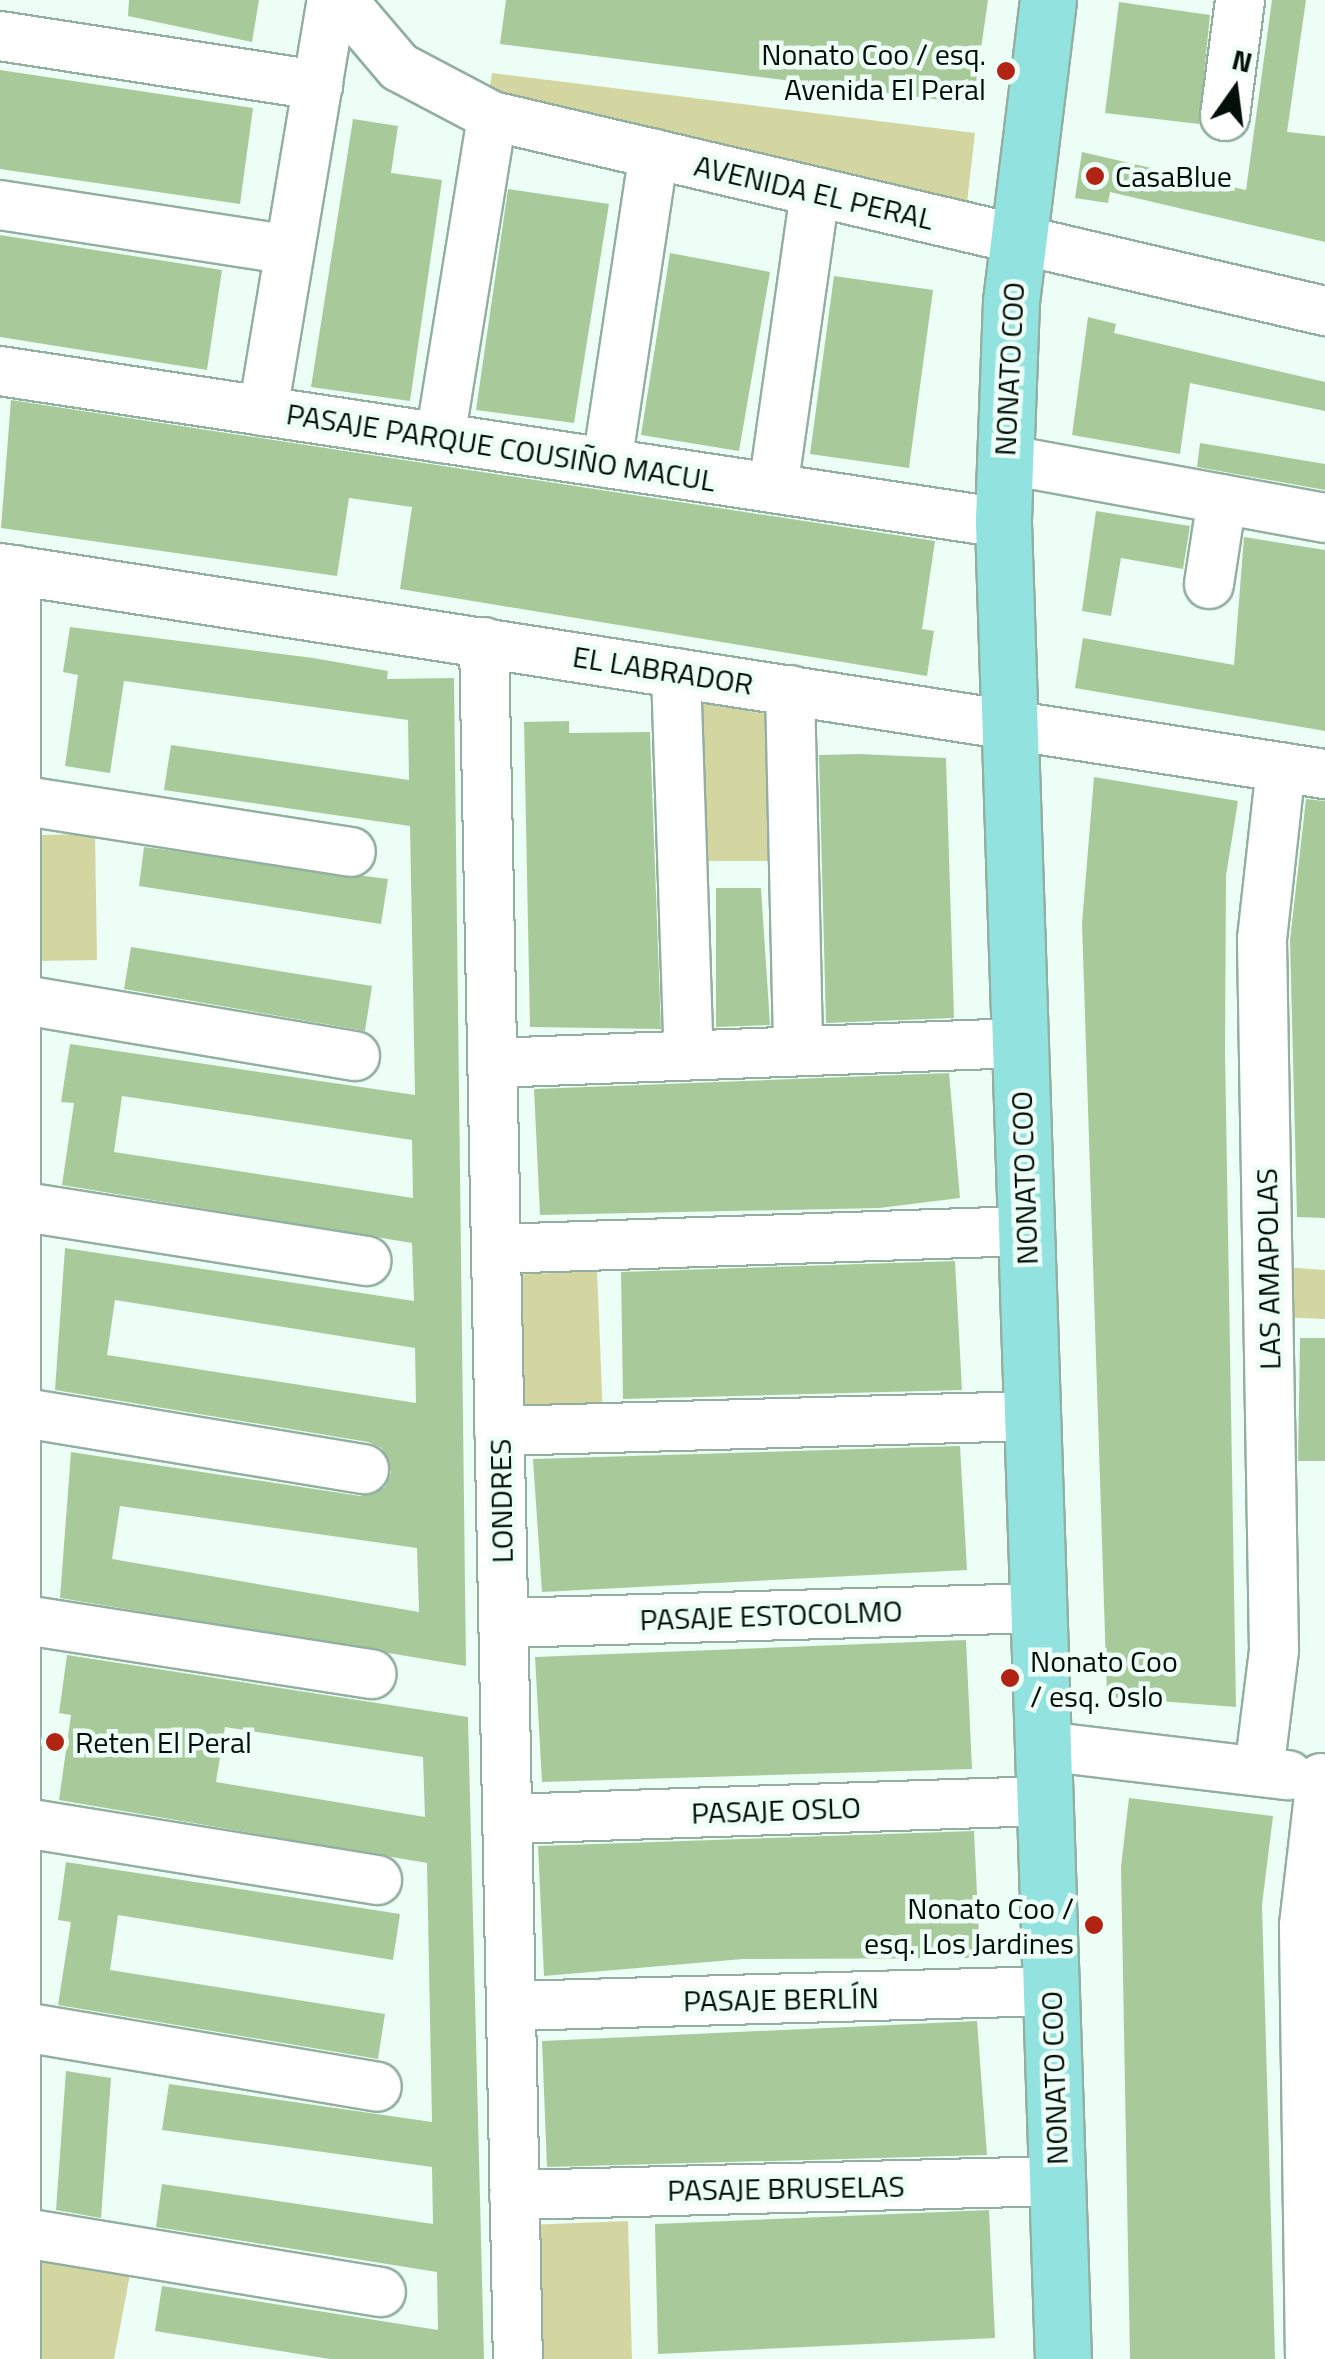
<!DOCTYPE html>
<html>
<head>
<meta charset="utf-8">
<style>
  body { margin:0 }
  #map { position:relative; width:1325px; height:2359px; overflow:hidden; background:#ecfef5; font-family:"Titillium Web",sans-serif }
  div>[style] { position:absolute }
  .green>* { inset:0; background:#d3d6a1 }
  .building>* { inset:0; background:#a8ca9a }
  .roads { filter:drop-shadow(2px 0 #92afa0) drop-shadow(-2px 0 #92afa0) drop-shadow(0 2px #92afa0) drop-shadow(0 -2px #92afa0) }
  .minor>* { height:48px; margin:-24px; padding:0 24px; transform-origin:24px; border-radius:24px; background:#fff }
  .major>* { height:55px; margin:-27.5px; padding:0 27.5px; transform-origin:27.5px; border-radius:27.5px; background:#92e3df }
  .dots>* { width:28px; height:28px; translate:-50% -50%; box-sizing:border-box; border:5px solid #ecfef5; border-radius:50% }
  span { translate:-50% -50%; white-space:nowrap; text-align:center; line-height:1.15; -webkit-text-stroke:9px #ecfef5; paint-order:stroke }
  .poi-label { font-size:30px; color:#050f0a }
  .right { translate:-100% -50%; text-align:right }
  .left { translate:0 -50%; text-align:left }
  .street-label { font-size:30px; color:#050f0a }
  .north { position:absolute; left:1185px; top:40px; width:100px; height:100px; -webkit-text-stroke:8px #ecfef5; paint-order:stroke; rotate:14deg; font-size:28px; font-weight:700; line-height:40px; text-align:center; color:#050f0a }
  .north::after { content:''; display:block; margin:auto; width:35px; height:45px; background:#050f0a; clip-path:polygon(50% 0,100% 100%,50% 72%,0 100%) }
</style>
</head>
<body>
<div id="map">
  <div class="green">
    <i style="clip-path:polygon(492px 73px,975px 133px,966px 211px,489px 92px)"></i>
    <i style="clip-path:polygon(688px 699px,775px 716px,774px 861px,687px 861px)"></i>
    <i style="clip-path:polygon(95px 834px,97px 960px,37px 961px,35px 835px)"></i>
    <i style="clip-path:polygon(1283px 1267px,1325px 1270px,1325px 1319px,1280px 1317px)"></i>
    <i style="clip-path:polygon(597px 1271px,603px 1417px,519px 1420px,513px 1275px)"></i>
    <i style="clip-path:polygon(628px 2221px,632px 2359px,531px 2359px,526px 2225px)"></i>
    <i style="clip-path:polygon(37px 2248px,132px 2264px,114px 2359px,38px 2359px)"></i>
  </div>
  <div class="building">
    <i style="clip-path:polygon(129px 0,259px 0,252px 42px,128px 16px)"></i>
    <i style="clip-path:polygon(506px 0,988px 0,973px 104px,500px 44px)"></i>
    <i style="clip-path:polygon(1272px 0,1306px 0,1287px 132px,1325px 136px,1325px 242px,1110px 192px,1108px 203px,1075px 198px,1082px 152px,1246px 190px)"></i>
    <i style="clip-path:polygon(1119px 2px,1210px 15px,1199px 124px,1105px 113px)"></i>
    <i style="clip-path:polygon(0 70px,253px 108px,240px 204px,0 169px)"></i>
    <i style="clip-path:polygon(353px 119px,398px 126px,391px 173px,442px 180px,410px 401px,311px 387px)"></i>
    <i style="clip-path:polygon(508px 189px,609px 204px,574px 423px,476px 410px)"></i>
    <i style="clip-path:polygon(0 235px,222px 270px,207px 370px,0 337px)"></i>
    <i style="clip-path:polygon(670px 253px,770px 272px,739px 451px,641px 435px)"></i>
    <i style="clip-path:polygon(834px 276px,933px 290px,909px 468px,810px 454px)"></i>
    <i style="clip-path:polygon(1088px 317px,1116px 324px,1114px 333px,1325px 382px,1325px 411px,1190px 383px,1180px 454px,1072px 435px)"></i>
    <i style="clip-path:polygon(11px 400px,935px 541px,922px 629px,934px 631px,927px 676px,400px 589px,412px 507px,349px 498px,337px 576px,1px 528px)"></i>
    <i style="clip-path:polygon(1200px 443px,1325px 464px,1325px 490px,1197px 467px)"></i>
    <i style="clip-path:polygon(1096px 511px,1190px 526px,1183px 569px,1121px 558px,1111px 616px,1082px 611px)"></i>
    <i style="clip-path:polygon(1244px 537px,1325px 550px,1325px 731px,1075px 688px,1083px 638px,1234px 665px)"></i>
    <i style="clip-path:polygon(evenodd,70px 627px,313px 658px,388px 671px,387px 679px,454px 678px,466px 1666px,60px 1598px,71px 1452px,360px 1496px,385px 1487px,391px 1472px,382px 1448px,368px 1442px,55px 1390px,65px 1248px,414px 1301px,412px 1243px,62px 1185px,74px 1103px,61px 1102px,70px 1044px,415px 1095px,410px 826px,164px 790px,171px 745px,409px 780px,408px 720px,124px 681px,110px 773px,65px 766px,78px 675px,63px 672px,70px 627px,122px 1096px,412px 1140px,413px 1198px,114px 1152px,122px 1096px,70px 627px,115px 1300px,415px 1348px,416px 1403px,107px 1355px,115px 1300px,70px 627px,120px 1506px,417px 1548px,419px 1612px,112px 1559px,120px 1506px)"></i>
    <i style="clip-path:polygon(569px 721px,569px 733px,650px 732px,661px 1029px,530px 1027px,524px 722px)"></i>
    <i style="clip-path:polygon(860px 754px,946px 758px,954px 1018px,826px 1023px,819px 755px)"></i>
    <i style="clip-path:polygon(1094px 777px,1238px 801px,1226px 876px,1225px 1051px,1236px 1707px,1107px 1697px,1082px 923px)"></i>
    <i style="clip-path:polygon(1306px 799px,1325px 801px,1325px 1218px,1297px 1217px,1290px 940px)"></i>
    <i style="clip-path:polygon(144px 847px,388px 879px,381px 924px,139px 886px)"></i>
    <i style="clip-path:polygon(716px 888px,761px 888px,770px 1025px,716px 1027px)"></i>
    <i style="clip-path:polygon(131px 947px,372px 986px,365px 1031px,124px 989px)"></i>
    <i style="clip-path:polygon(949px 1073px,960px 1198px,879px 1208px,540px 1215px,534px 1089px)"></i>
    <i style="clip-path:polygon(955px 1261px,962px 1390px,623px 1399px,621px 1272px)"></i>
    <i style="clip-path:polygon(1300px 1338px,1325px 1338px,1325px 1461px,1298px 1461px)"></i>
    <i style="clip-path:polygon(960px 1446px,967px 1570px,542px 1592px,533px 1459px)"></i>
    <i style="clip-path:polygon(966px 1640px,972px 1769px,542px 1782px,535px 1657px)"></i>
    <i style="clip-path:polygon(evenodd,67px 1655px,468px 1717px,484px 2359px,330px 2359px,155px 2331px,162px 2286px,438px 2330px,437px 2272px,156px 2227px,162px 2184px,433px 2224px,432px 2167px,162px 2130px,169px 2084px,432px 2122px,427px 1863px,59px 1800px,71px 1715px,59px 1713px,67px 1655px,225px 1727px,423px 1757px,425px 1817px,216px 1782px,225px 1727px)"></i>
    <i style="clip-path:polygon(1129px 1798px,1273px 1816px,1262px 1905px,1275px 2359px,1130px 2359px,1121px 1867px)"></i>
    <i style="clip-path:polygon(974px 1831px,980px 1958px,743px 1959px,544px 1976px,538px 1846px)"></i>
    <i style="clip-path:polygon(66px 1862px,400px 1914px,393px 1960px,118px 1915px,110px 1970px,385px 2014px,378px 2059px,58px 2005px,71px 1922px,58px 1920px)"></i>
    <i style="clip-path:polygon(977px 2021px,987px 2155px,547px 2167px,542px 2041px)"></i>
    <i style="clip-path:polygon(66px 2071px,111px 2078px,101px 2218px,56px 2210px)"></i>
    <i style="clip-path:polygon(989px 2210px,995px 2338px,658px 2354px,655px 2224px)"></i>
  </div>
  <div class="roads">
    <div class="minor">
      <i style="left:342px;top:0;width:88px;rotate:49.6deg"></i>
      <i style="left:399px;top:67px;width:105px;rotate:27.8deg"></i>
      <i style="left:492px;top:116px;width:856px;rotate:13.18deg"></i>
      <i style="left:0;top:36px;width:322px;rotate:8.8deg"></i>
      <i style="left:1225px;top:116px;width:117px;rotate:-82.6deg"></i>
      <i style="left:0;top:205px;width:293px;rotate:8.8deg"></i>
      <i style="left:0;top:371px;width:1014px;rotate:8.62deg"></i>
      <i style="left:263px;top:411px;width:417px;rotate:-80.5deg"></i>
      <i style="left:440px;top:438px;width:326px;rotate:-80.8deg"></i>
      <i style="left:1003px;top:459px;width:327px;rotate:10.4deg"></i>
      <i style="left:607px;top:463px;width:313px;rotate:-81.4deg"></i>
      <i style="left:773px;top:488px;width:299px;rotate:-81.9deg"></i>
      <i style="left:0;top:568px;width:1341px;rotate:8.84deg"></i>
      <i style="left:16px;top:570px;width:1789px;rotate:90deg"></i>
      <i style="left:1209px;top:584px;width:86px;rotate:-81.3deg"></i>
      <i style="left:484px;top:642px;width:1717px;rotate:88.87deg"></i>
      <i style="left:676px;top:673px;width:382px;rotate:88.1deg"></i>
      <i style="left:790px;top:690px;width:361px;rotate:88.7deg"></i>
      <i style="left:0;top:797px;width:355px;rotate:8.9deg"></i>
      <i style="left:0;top:996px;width:360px;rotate:9.6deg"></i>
      <i style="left:492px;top:1063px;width:528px;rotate:-2.17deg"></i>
      <i style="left:0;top:1203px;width:371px;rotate:9deg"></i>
      <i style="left:496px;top:1249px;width:530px;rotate:-1.95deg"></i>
      <i style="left:0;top:1409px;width:369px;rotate:9.4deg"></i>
      <i style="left:499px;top:1431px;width:534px;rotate:-1.61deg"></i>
      <i style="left:0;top:1616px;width:376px;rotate:8.9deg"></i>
      <i style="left:503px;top:1623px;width:536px;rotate:-1.6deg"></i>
      <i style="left:1043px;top:1746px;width:247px;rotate:6.8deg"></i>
      <i style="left:1259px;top:1771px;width:122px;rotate:-82.9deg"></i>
      <i style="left:1274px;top:1650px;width:711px;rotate:-90.97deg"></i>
      <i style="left:1262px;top:939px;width:173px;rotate:-83.7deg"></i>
      <i style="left:0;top:1819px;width:382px;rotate:9.2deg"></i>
      <i style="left:507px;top:1819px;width:538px;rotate:-1.92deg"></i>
      <i style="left:511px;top:2006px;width:540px;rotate:-1.59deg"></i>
      <i style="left:0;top:2023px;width:382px;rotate:9.6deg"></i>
      <i style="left:514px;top:2195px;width:544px;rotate:-1.47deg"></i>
      <i style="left:0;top:2229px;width:386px;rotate:9.4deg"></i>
      <i style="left:1310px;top:2359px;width:434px;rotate:-90.8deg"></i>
      <i style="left:1304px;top:1925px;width:148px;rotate:-83.4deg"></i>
    </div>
    <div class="major">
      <i style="left:1048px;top:0;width:303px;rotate:97deg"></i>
      <i style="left:1011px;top:301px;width:222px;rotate:92.1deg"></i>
      <i style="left:1003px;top:523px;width:1837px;rotate:88.13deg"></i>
    </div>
  </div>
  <div class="dots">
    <i style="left:1006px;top:71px;background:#b12312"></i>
    <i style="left:1095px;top:176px;background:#b12312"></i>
    <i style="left:1010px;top:1678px;background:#b12312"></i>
    <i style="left:55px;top:1742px;background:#b12312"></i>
    <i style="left:1094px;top:1925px;background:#b12312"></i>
  </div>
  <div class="poi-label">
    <span class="right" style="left:986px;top:71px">Nonato Coo / esq.<br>Avenida El Peral</span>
    <span class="left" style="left:1115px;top:176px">CasaBlue</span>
    <span class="left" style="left:1030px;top:1678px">Nonato Coo<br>/ esq. Oslo</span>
    <span class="left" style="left:75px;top:1742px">Reten El Peral</span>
    <span class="right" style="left:1074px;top:1925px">Nonato Coo /<br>esq. Los Jardines</span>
  </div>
  <div class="street-label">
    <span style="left:814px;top:192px;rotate:13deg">AVENIDA EL PERAL</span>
    <span style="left:1009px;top:369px;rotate:-87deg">NONATO COO</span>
    <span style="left:501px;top:447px;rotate:9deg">PASAJE PARQUE COUSIÑO MACUL</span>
    <span style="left:663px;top:670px;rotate:9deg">EL LABRADOR</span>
    <span style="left:1024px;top:1178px;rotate:-92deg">NONATO COO</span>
    <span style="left:1268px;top:1269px;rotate:-91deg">LAS AMAPOLAS</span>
    <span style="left:501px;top:1501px;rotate:-91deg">LONDRES</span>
    <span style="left:771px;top:1615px;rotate:-2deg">PASAJE ESTOCOLMO</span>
    <span style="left:776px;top:1810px;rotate:-2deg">PASAJE OSLO</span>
    <span style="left:781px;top:1999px;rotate:-1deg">PASAJE BERLÍN</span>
    <span style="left:1054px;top:2078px;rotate:-92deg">NONATO COO</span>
    <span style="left:786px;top:2188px;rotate:-1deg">PASAJE BRUSELAS</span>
  </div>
  <div class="north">N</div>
</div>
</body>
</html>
